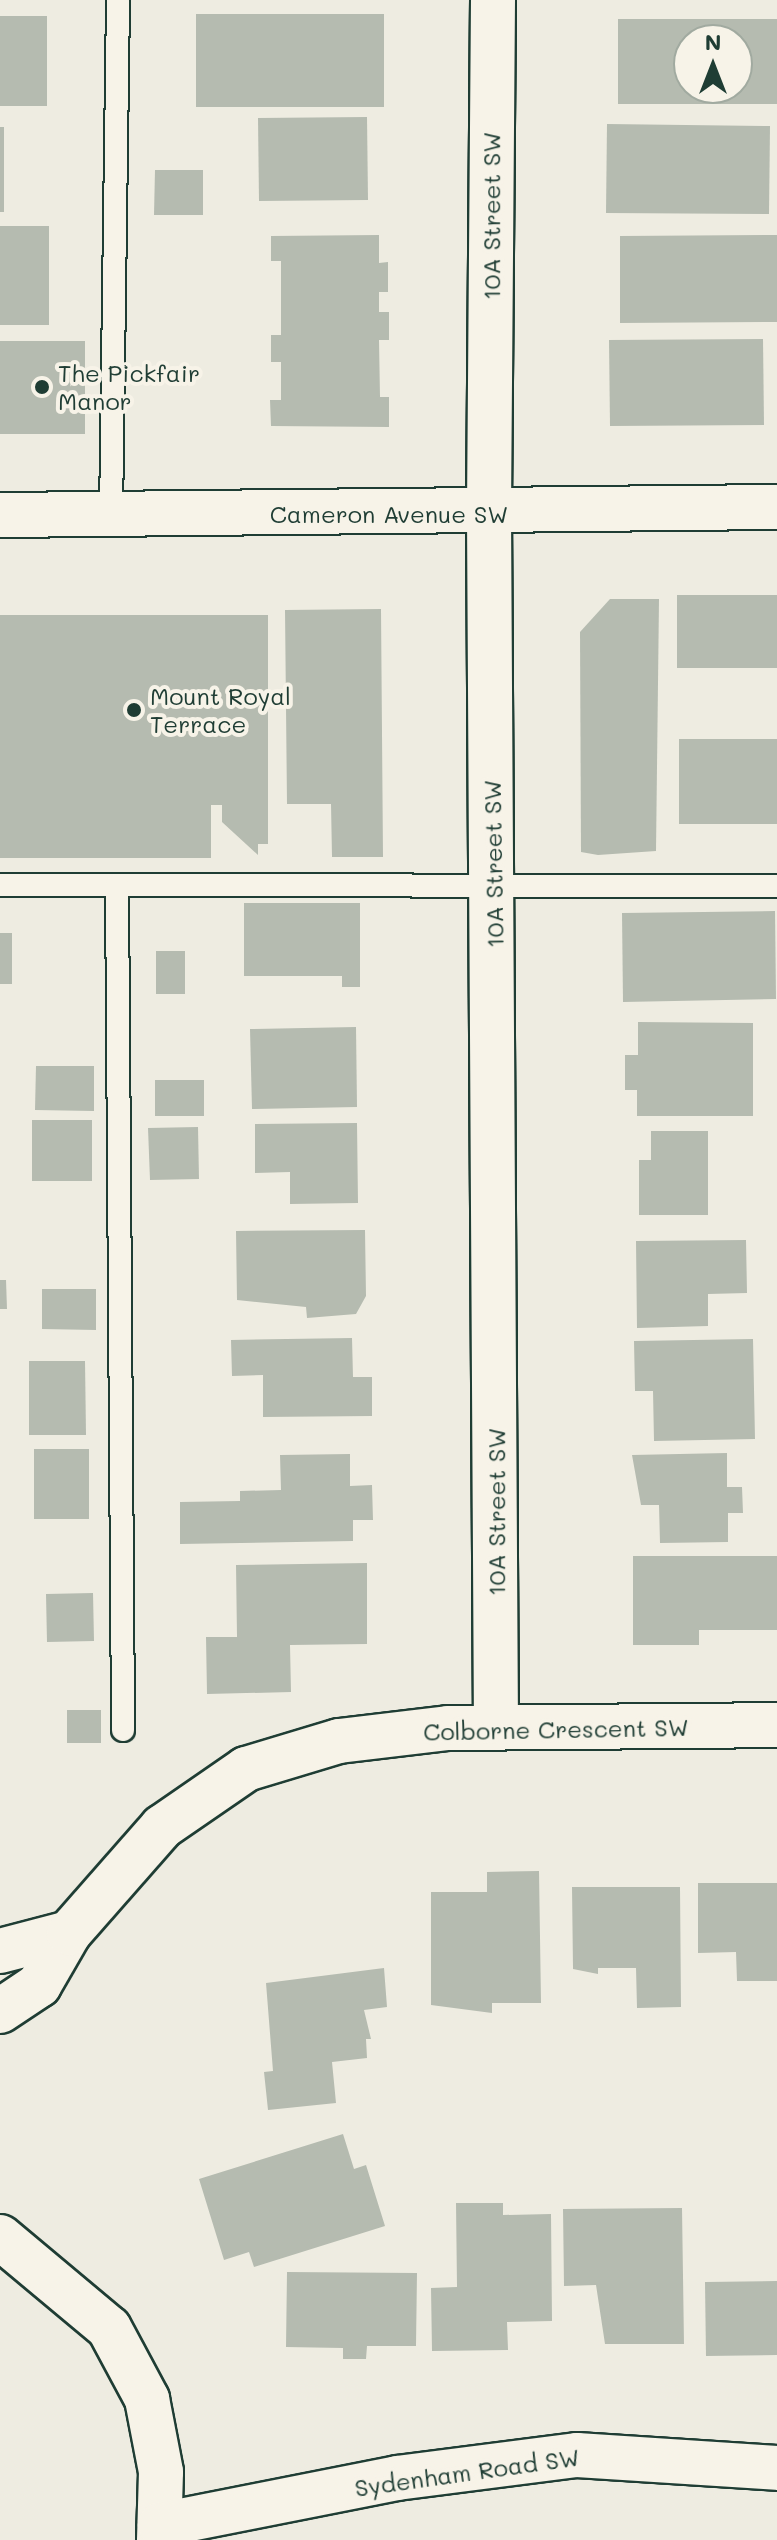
<!DOCTYPE html>
<html>
<head>
<meta charset="utf-8">
<style>
  body { margin:0 }
  #map { position:relative; width:777px; height:2540px; overflow:hidden; background:#eeece1; font-family:Mali,sans-serif }
  div>[style] { position:absolute }
  .building>* { inset:0; background:#b5bbb0 }
  .roads { filter:drop-shadow(2px 0 #1f3d34) drop-shadow(-2px 0 #1f3d34) drop-shadow(0 2px #1f3d34) drop-shadow(0 -2px #1f3d34) }
  .service>* { height:22px; margin:-11px; padding:0 11px; transform-origin:11px; border-radius:11px; background:#f7f3e8 }
  .minor>* { height:44px; margin:-22px; padding:0 22px; transform-origin:22px; border-radius:22px; background:#f7f3e8 }
  .dots>* { width:22px; height:22px; translate:-50% -50%; box-sizing:border-box; border:4px solid #f7f3e8; border-radius:50% }
  span { translate:-50% -50%; white-space:nowrap; text-align:center; line-height:1.15; -webkit-text-stroke:8px #f7f3e8; paint-order:stroke }
  .street-label { font-size:24px; color:#1f3d34 }
  .poi-label { font-size:24px; color:#1f3d34 }
  .left { translate:0 -50%; text-align:left }
  .north { position:absolute; left:673px; top:24px; width:80px; height:80px; box-sizing:border-box; background:#f7f3e8; border:2px solid #a1aaa0; border-radius:50%; rotate:0deg; font-size:22px; font-weight:700; line-height:32px; text-align:center; color:#1f3d34 }
  .north::after { content:''; display:block; margin:auto; width:28px; height:36px; background:#1f3d34; clip-path:polygon(50% 0,100% 100%,50% 72%,0 100%) }
</style>
</head>
<body>
<div id="map">
  <div class="building">
    <i style="clip-path:polygon(196px 14px,384px 14px,384px 107px,196px 107px)"></i>
    <i style="clip-path:polygon(0 16px,47px 16px,47px 106px,0 106px)"></i>
    <i style="clip-path:polygon(evenodd,618px 19px,777px 19px,777px 104px,618px 104px,618px 19px,689px 40px,737px 40px,737px 88px,689px 88px,689px 40px)"></i>
    <i style="clip-path:polygon(367px 117px,368px 200px,259px 201px,258px 118px)"></i>
    <i style="clip-path:polygon(607px 124px,770px 126px,769px 214px,606px 213px)"></i>
    <i style="clip-path:polygon(0 127px,4px 127px,4px 212px,0 212px)"></i>
    <i style="clip-path:polygon(155px 170px,203px 170px,203px 215px,154px 215px)"></i>
    <i style="clip-path:polygon(0 226px,49px 226px,49px 325px,0 325px)"></i>
    <i style="clip-path:polygon(379px 235px,379px 263px,388px 262px,388px 292px,379px 292px,379px 312px,389px 312px,389px 340px,379px 340px,380px 397px,389px 397px,389px 427px,271px 426px,270px 400px,281px 400px,281px 362px,271px 362px,271px 335px,281px 335px,281px 261px,271px 261px,271px 236px)"></i>
    <i style="clip-path:polygon(777px 235px,777px 322px,620px 323px,620px 236px)"></i>
    <i style="clip-path:polygon(763px 339px,764px 425px,610px 426px,609px 340px)"></i>
    <i style="clip-path:polygon(0 341px,85px 341px,85px 434px,0 434px)"></i>
    <i style="clip-path:polygon(677px 595px,777px 595px,777px 668px,677px 668px)"></i>
    <i style="clip-path:polygon(610px 599px,659px 599px,656px 851px,598px 855px,581px 852px,580px 632px)"></i>
    <i style="clip-path:polygon(381px 609px,383px 857px,332px 857px,331px 804px,287px 804px,285px 610px)"></i>
    <i style="clip-path:polygon(0 615px,268px 615px,268px 844px,258px 844px,258px 855px,222px 822px,222px 805px,211px 805px,211px 858px,0 858px)"></i>
    <i style="clip-path:polygon(679px 739px,777px 739px,777px 824px,679px 824px)"></i>
    <i style="clip-path:polygon(244px 903px,360px 903px,360px 987px,342px 987px,342px 976px,244px 976px)"></i>
    <i style="clip-path:polygon(775px 911px,776px 999px,623px 1002px,622px 913px)"></i>
    <i style="clip-path:polygon(0 933px,12px 933px,12px 984px,0 984px)"></i>
    <i style="clip-path:polygon(156px 951px,185px 951px,185px 994px,156px 994px)"></i>
    <i style="clip-path:polygon(638px 1022px,753px 1023px,753px 1116px,637px 1116px,637px 1090px,625px 1090px,625px 1055px,638px 1055px)"></i>
    <i style="clip-path:polygon(356px 1027px,357px 1107px,252px 1109px,250px 1029px)"></i>
    <i style="clip-path:polygon(36px 1066px,94px 1066px,94px 1111px,35px 1110px)"></i>
    <i style="clip-path:polygon(155px 1080px,204px 1080px,204px 1116px,155px 1116px)"></i>
    <i style="clip-path:polygon(32px 1120px,92px 1120px,92px 1181px,32px 1181px)"></i>
    <i style="clip-path:polygon(357px 1123px,358px 1203px,290px 1204px,290px 1172px,255px 1173px,255px 1124px)"></i>
    <i style="clip-path:polygon(198px 1127px,199px 1179px,150px 1180px,148px 1128px)"></i>
    <i style="clip-path:polygon(651px 1131px,708px 1131px,708px 1215px,639px 1215px,639px 1160px,651px 1160px)"></i>
    <i style="clip-path:polygon(365px 1230px,366px 1296px,356px 1314px,307px 1318px,306px 1307px,237px 1300px,236px 1231px)"></i>
    <i style="clip-path:polygon(746px 1240px,747px 1293px,708px 1294px,708px 1326px,637px 1328px,636px 1241px)"></i>
    <i style="clip-path:polygon(0 1280px,6px 1280px,7px 1309px,0 1309px)"></i>
    <i style="clip-path:polygon(42px 1289px,96px 1289px,96px 1330px,42px 1329px)"></i>
    <i style="clip-path:polygon(352px 1338px,353px 1377px,372px 1377px,372px 1416px,263px 1417px,263px 1375px,232px 1376px,231px 1340px)"></i>
    <i style="clip-path:polygon(753px 1339px,755px 1439px,654px 1441px,653px 1391px,635px 1391px,634px 1341px)"></i>
    <i style="clip-path:polygon(29px 1361px,85px 1361px,86px 1435px,29px 1435px)"></i>
    <i style="clip-path:polygon(34px 1449px,89px 1449px,89px 1519px,34px 1519px)"></i>
    <i style="clip-path:polygon(727px 1453px,727px 1487px,742px 1487px,743px 1513px,728px 1513px,728px 1542px,660px 1543px,659px 1505px,641px 1505px,632px 1455px)"></i>
    <i style="clip-path:polygon(350px 1454px,350px 1486px,372px 1485px,373px 1520px,353px 1520px,353px 1541px,180px 1544px,180px 1502px,240px 1501px,240px 1491px,281px 1490px,280px 1455px)"></i>
    <i style="clip-path:polygon(633px 1556px,777px 1556px,777px 1630px,699px 1630px,699px 1645px,633px 1645px)"></i>
    <i style="clip-path:polygon(367px 1563px,367px 1644px,290px 1645px,291px 1692px,207px 1694px,206px 1637px,237px 1637px,236px 1565px)"></i>
    <i style="clip-path:polygon(93px 1593px,94px 1641px,47px 1642px,46px 1594px)"></i>
    <i style="clip-path:polygon(67px 1710px,101px 1710px,101px 1743px,67px 1743px)"></i>
    <i style="clip-path:polygon(539px 1871px,541px 2003px,492px 2003px,492px 2013px,431px 2005px,431px 1892px,487px 1892px,487px 1872px)"></i>
    <i style="clip-path:polygon(698px 1883px,777px 1883px,777px 1981px,737px 1981px,736px 1952px,698px 1953px)"></i>
    <i style="clip-path:polygon(572px 1887px,680px 1887px,681px 2007px,637px 2008px,636px 1968px,598px 1968px,598px 1974px,573px 1969px)"></i>
    <i style="clip-path:polygon(384px 1968px,387px 2007px,364px 2010px,371px 2039px,366px 2039px,367px 2058px,332px 2062px,336px 2103px,268px 2110px,264px 2072px,273px 2071px,266px 1983px)"></i>
    <i style="clip-path:polygon(343px 2134px,354px 2169px,366px 2165px,385px 2226px,254px 2267px,249px 2252px,224px 2260px,199px 2179px)"></i>
    <i style="clip-path:polygon(456px 2203px,503px 2203px,503px 2215px,551px 2214px,552px 2321px,507px 2322px,508px 2350px,432px 2351px,431px 2288px,457px 2287px)"></i>
    <i style="clip-path:polygon(682px 2208px,684px 2344px,605px 2344px,596px 2285px,564px 2286px,563px 2209px)"></i>
    <i style="clip-path:polygon(287px 2272px,417px 2273px,416px 2346px,367px 2346px,366px 2359px,343px 2359px,343px 2348px,286px 2347px)"></i>
    <i style="clip-path:polygon(777px 2281px,777px 2355px,706px 2356px,705px 2282px)"></i>
  </div>
  <div class="roads">
    <div class="service">
      <i style="left:111px;top:515px;width:515px;rotate:-89.22deg"></i>
      <i style="left:0;top:885px;width:777px;rotate:0.07deg"></i>
      <i style="left:117px;top:885px;width:845px;rotate:89.59deg"></i>
    </div>
    <div class="minor">
      <i style="left:493px;top:0;width:514px;rotate:90.45deg"></i>
      <i style="left:489px;top:514px;width:1214px;rotate:89.67deg"></i>
      <i style="left:0;top:515px;width:777px;rotate:-0.59deg"></i>
      <i style="left:0;top:1951px;width:71px;rotate:-14.6deg"></i>
      <i style="left:0;top:2011px;width:47px;rotate:-33.7deg"></i>
      <i style="left:39px;top:1985px;width:60px;rotate:-60deg"></i>
      <i style="left:69px;top:1933px;width:141px;rotate:-48.7deg"></i>
      <i style="left:162px;top:1827px;width:102px;rotate:-34.6deg"></i>
      <i style="left:246px;top:1769px;width:97px;rotate:-16.8deg"></i>
      <i style="left:339px;top:1741px;width:110px;rotate:-6.8deg"></i>
      <i style="left:448px;top:1728px;width:329px;rotate:-0.5deg"></i>
      <i style="left:0;top:2237px;width:142px;rotate:39.9deg"></i>
      <i style="left:109px;top:2328px;width:81px;rotate:61.8deg"></i>
      <i style="left:147px;top:2399px;width:74px;rotate:79.1deg"></i>
      <i style="left:161px;top:2472px;width:68px;rotate:91.7deg"></i>
      <i style="left:160px;top:2525px;width:242px;rotate:-11.2deg"></i>
      <i style="left:397px;top:2478px;width:181px;rotate:-7.3deg"></i>
      <i style="left:577px;top:2455px;width:200px;rotate:3.7deg"></i>
    </div>
  </div>
  <div class="dots">
    <i style="left:42px;top:387px;background:#1f3d34"></i>
    <i style="left:134px;top:710px;background:#1f3d34"></i>
  </div>
  <div class="street-label">
    <span style="left:491px;top:216px;rotate:-90deg">10A Street SW</span>
    <span style="left:389px;top:514px">Cameron Avenue SW</span>
    <span style="left:493px;top:864px;rotate:-91deg">10A Street SW</span>
    <span style="left:496px;top:1512px;rotate:-90deg">10A Street SW</span>
    <span style="left:556px;top:1729px;rotate:-1deg">Colborne Crescent SW</span>
    <span style="left:467px;top:2472px;rotate:-8deg">Sydenham Road SW</span>
  </div>
  <div class="poi-label">
    <span class="left" style="left:58px;top:387px">The Pickfair<br>Manor</span>
    <span class="left" style="left:150px;top:710px">Mount Royal<br>Terrace</span>
  </div>
  <div class="north">N</div>
</div>
</body>
</html>
